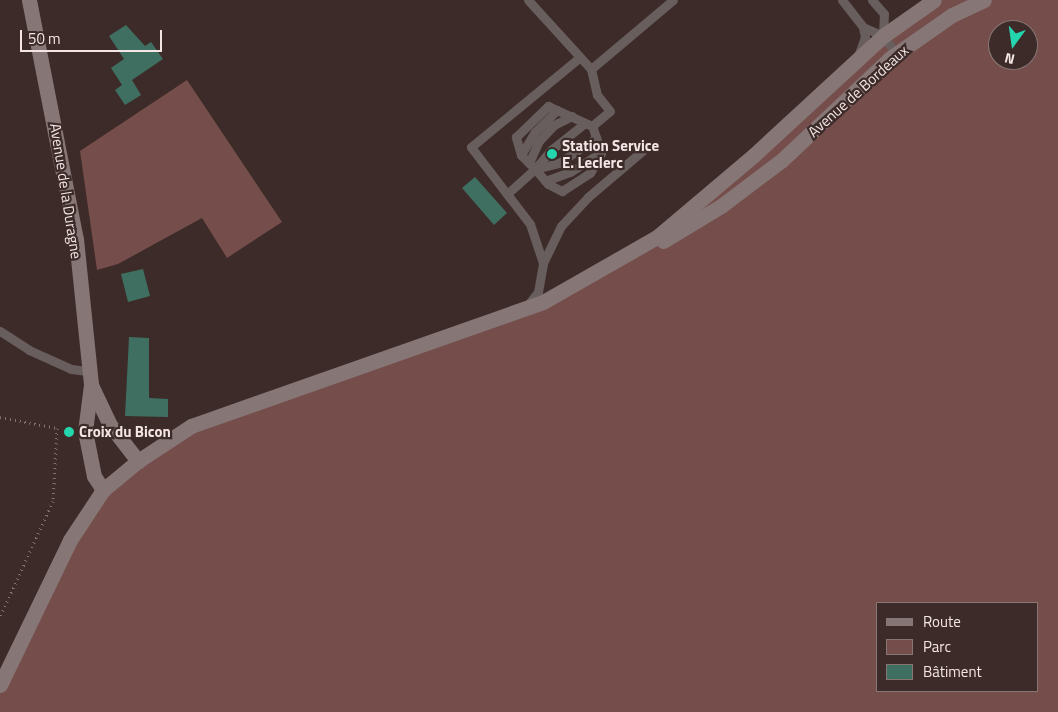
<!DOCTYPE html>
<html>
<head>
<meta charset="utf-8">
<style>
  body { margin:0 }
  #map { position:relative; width:1058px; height:712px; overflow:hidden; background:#3d2b29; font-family:"Titillium Web",sans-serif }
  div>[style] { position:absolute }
  .green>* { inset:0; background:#754d4a }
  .building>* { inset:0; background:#3f6f61 }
  .path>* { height:3px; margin-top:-1.5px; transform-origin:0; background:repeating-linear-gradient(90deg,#827170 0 1px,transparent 0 5px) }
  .lane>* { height:9px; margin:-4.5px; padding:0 4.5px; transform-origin:4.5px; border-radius:4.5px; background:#685e5d }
  .secondary>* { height:15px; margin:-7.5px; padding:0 7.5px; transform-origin:7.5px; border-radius:7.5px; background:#867776 }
  .dots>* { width:14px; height:14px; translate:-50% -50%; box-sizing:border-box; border:2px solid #3d2b29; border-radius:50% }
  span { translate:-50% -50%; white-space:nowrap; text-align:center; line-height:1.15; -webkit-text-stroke:4.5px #3d2b29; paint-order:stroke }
  .street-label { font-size:15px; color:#f3e6e5 }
  .poi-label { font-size:15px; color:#f3e6e5; font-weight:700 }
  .left { translate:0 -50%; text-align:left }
  .legend { position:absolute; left:876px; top:602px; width:162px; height:90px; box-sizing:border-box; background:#3d2b29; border:1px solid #867674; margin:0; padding:6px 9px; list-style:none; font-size:15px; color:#f3e6e5 }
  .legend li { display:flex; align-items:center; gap:10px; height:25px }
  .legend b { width:25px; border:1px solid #867674 }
  .north { position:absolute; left:988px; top:20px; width:50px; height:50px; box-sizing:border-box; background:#3d2b29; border:1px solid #867674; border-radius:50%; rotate:194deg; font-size:14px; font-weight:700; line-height:20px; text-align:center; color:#f3e6e5 }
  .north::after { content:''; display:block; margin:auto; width:18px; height:22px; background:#24d5ae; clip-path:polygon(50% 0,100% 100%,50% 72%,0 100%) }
  .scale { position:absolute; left:20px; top:30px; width:142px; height:22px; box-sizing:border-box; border:2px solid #f3e6e5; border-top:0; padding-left:6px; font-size:15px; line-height:18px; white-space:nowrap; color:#f3e6e5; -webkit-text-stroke:4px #3d2b29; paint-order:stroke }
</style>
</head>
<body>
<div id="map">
  <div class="green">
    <i style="clip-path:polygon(evenodd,934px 0,1058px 0,1058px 712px,0 712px,0 685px,91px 508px,191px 426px,543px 302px,657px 237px,934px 0,998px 30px,1028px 30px,1028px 60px,998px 60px,998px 30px,934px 0,877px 603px,1037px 603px,1037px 691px,877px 691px,877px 603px)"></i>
    <i style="clip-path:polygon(187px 80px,282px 222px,227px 258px,202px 218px,118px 264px,97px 270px,80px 151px)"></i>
  </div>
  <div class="building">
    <i style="clip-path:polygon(126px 25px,145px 46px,151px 42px,163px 59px,132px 80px,141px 95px,125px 105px,115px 90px,122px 85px,111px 68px,124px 59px,109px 36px)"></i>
    <i style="clip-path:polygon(475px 177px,507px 213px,494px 225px,462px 188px)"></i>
    <i style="clip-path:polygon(143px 269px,150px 296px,128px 302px,121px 274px)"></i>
    <i style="clip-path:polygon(129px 337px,149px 338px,149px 398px,168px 399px,168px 417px,125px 416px)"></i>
  </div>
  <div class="path">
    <i style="left:0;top:417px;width:58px;rotate:10.9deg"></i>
    <i style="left:57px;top:428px;width:73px;rotate:93.1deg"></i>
    <i style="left:53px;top:501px;width:128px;rotate:114.6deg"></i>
  </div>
  <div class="lane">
    <i style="left:528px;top:0;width:93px;rotate:47.6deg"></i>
    <i style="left:591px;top:69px;width:107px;rotate:-40.1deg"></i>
    <i style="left:842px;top:0;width:34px;rotate:52deg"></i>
    <i style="left:863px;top:27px;width:10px;rotate:79deg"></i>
    <i style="left:865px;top:37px;width:20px;rotate:110deg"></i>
    <i style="left:872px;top:0;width:18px;rotate:49deg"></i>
    <i style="left:884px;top:14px;width:22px;rotate:93deg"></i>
    <i style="left:863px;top:27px;width:22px;rotate:24deg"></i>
    <i style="left:883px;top:36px;width:15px;rotate:53deg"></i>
    <i style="left:521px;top:155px;width:27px;rotate:-59deg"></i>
    <i style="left:535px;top:132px;width:31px;rotate:-45deg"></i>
    <i style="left:529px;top:163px;width:24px;rotate:-66deg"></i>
    <i style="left:539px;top:141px;width:22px;rotate:-47deg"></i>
    <i style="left:554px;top:125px;width:20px;rotate:-27deg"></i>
    <i style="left:535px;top:169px;width:20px;rotate:-135deg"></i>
    <i style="left:521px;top:155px;width:19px;rotate:-106deg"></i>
    <i style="left:516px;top:137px;width:45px;rotate:-44.1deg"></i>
    <i style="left:548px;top:106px;width:48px;rotate:24.4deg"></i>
    <i style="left:535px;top:169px;width:25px;rotate:-14deg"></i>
    <i style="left:559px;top:163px;width:45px;rotate:-34deg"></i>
    <i style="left:535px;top:169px;width:25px;rotate:-50deg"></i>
    <i style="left:551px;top:150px;width:43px;rotate:-38.5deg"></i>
    <i style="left:545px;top:181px;width:27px;rotate:-20deg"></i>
    <i style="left:570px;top:172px;width:36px;rotate:-32deg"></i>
    <i style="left:507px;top:194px;width:38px;rotate:-42deg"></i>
    <i style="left:535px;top:169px;width:20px;rotate:49deg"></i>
    <i style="left:548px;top:184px;width:16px;rotate:27deg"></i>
    <i style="left:562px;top:191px;width:33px;rotate:-33deg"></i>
    <i style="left:590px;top:173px;width:23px;rotate:-61deg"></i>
    <i style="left:601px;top:153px;width:28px;rotate:-108deg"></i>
    <i style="left:592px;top:126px;width:23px;rotate:-40deg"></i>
    <i style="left:610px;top:111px;width:21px;rotate:-129deg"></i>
    <i style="left:597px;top:95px;width:27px;rotate:-103deg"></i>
    <i style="left:543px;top:263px;width:41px;rotate:-64.1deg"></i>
    <i style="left:561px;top:226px;width:40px;rotate:-47deg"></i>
    <i style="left:588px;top:197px;width:71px;rotate:-40.4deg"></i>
    <i style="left:527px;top:306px;width:18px;rotate:-52deg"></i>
    <i style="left:538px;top:292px;width:29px;rotate:-80deg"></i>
    <i style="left:543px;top:263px;width:41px;rotate:-108.4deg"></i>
    <i style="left:530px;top:224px;width:97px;rotate:-127.5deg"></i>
    <i style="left:471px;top:147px;width:141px;rotate:-39.5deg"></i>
    <i style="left:0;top:331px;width:35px;rotate:33deg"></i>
    <i style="left:29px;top:350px;width:46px;rotate:24.3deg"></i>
    <i style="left:71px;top:369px;width:17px;rotate:7deg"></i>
  </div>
  <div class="secondary">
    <i style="left:29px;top:0;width:244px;rotate:78.9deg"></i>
    <i style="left:76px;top:239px;width:147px;rotate:84.1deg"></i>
    <i style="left:91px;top:385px;width:44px;rotate:64.6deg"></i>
    <i style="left:110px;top:425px;width:46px;rotate:52.1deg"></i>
    <i style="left:663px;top:241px;width:68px;rotate:-31.1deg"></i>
    <i style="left:721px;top:206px;width:76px;rotate:-37deg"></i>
    <i style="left:782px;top:160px;width:147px;rotate:-43.3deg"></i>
    <i style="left:889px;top:59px;width:77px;rotate:-34.9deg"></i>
    <i style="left:952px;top:15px;width:35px;rotate:-25deg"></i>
    <i style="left:91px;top:385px;width:46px;rotate:97.4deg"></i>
    <i style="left:85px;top:431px;width:46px;rotate:78.7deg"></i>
    <i style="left:94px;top:476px;width:17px;rotate:57deg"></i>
    <i style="left:0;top:685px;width:161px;rotate:-64.2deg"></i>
    <i style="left:70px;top:540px;width:60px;rotate:-56.6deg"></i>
    <i style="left:103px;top:490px;width:45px;rotate:-39.6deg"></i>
    <i style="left:138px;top:461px;width:64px;rotate:-33.4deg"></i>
    <i style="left:191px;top:426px;width:373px;rotate:-19.4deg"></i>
    <i style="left:543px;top:302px;width:131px;rotate:-29.7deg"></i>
    <i style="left:657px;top:237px;width:127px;rotate:-40.2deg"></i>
    <i style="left:754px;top:155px;width:176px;rotate:-42.7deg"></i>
    <i style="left:883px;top:36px;width:62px;rotate:-35.2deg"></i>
  </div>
  <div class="dots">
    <i style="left:552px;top:154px;background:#24d5ae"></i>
    <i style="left:69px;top:432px;background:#24d5ae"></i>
  </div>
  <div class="street-label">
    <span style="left:858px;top:91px;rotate:-42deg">Avenue de Bordeaux</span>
    <span style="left:66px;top:191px;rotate:81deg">Avenue de la Duragne</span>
  </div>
  <div class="poi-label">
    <span class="left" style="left:562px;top:154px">Station Service<br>E. Leclerc</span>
    <span class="left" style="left:79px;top:432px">Croix du Bicon</span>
  </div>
  <ul class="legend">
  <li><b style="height:6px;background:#867776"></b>Route</li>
  <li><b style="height:14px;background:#754d4a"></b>Parc</li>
  <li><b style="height:14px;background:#3f6f61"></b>Bâtiment</li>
  </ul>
  <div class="north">N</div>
  <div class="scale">50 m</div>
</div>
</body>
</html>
